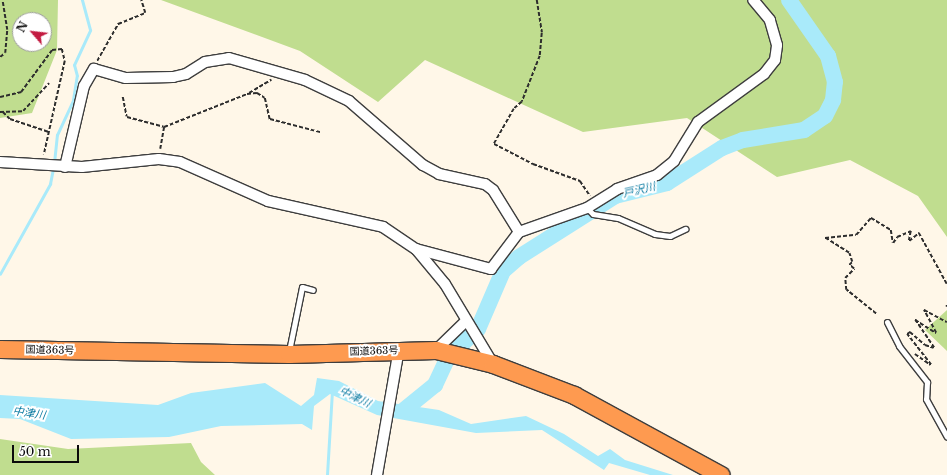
<!DOCTYPE html>
<html>
<head>
<meta charset="utf-8">
<style>
  body { margin:0 }
  #map { position:relative; width:947px; height:475px; overflow:hidden; background:#fff7e8; font-family:"Libre Baskerville","Noto Sans JP",serif }
  div>[style] { position:absolute }
  .forest>* { inset:0; background:#c0dd8f }
  .water>* { inset:0; background:#a9eafa }
  .stream>* { height:2.5px; margin:-1.25px; padding:0 1.25px; transform-origin:1.25px; border-radius:1.25px; background:#a9eafa }
  .river>* { height:16px; margin:-8px; padding:0 8px; transform-origin:8px; border-radius:8px; background:#a9eafa }
  .path>* { height:1.5px; margin-top:-0.75px; transform-origin:0; background:repeating-linear-gradient(90deg,#2d2d2d 0 4px,transparent 0 6px) }
  .roads { filter:drop-shadow(1px 0 #3e3e3e) drop-shadow(-1px 0 #3e3e3e) drop-shadow(0 1px #3e3e3e) drop-shadow(0 -1px #3e3e3e) }
  .service>* { height:5px; margin:-2.5px; padding:0 2.5px; transform-origin:2.5px; border-radius:2.5px; background:#fff }
  .minor>* { height:10px; margin:-5px; padding:0 5px; transform-origin:5px; border-radius:5px; background:#fff }
  .trunk>* { height:17px; margin:-8.5px; padding:0 8.5px; transform-origin:8.5px; border-radius:8.5px; background:#fe9a50 }
  span { translate:-50% -50%; white-space:nowrap; text-align:center; line-height:1.15; -webkit-text-stroke:4px #fff; paint-order:stroke }
  .street-label { font-size:10px; color:#0b0b0b }
  .water-label { font-size:11px; color:#0d7ca3; font-style:italic }
  .north { position:absolute; left:12px; top:12px; width:40px; height:40px; box-sizing:border-box; background:#fff; border:1px solid #9d9d9d; border-radius:50%; rotate:298deg; font-size:11px; font-weight:700; line-height:16px; text-align:center; color:#0b0b0b }
  .north::after { content:''; display:block; margin:auto; width:14px; height:18px; background:#c31b41; clip-path:polygon(50% 0,100% 100%,50% 72%,0 100%) }
  .scale { position:absolute; left:12px; top:445px; width:67px; height:18px; box-sizing:border-box; border:2px solid #0b0b0b; border-top:0; padding-left:5px; font-size:12px; line-height:14px; white-space:nowrap; color:#0b0b0b; -webkit-text-stroke:3px #fff; paint-order:stroke }
</style>
</head>
<body>
<div id="map">
  <div class="forest">
    <i style="clip-path:polygon(evenodd,0 0,58px 0,57px 50px,32px 113px,0 118px,0 0,20px 20px,44px 20px,44px 44px,20px 44px,20px 20px)"></i>
    <i style="clip-path:polygon(161px 0,947px 0,947px 237px,918px 196px,850px 160px,777px 177px,687px 118px,583px 132px,425px 60px,378px 102px,300px 51px)"></i>
    <i style="clip-path:polygon(947px 310px,947px 351px,925px 330px)"></i>
    <i style="clip-path:polygon(0 439px,68px 449px,191px 443px,201px 462px,215px 475px,0 475px)"></i>
  </div>
  <div class="water">
    <i style="clip-path:polygon(317px 378px,339px 381px,378px 401px,439px 410px,471px 424px,526px 416px,564px 434px,598px 456px,610px 449px,625px 460px,673px 475px,650px 475px,609px 463px,604px 470px,542px 430px,476px 433px,377px 415px,330px 394px,314px 406px,312px 430px,302px 424px,221px 426px,169px 437px,71px 439px,20px 419px,0 418px,0 395px,158px 405px,191px 393px,265px 383px,301px 406px,314px 395px)"></i>
  </div>
  <div class="stream">
    <i style="left:54px;top:163px;width:28px;rotate:-84deg"></i>
    <i style="left:57px;top:135px;width:38px;rotate:-65deg"></i>
    <i style="left:73px;top:100px;width:24px;rotate:-81deg"></i>
    <i style="left:77px;top:76px;width:11px;rotate:-105deg"></i>
    <i style="left:74px;top:65px;width:38px;rotate:-65deg"></i>
    <i style="left:90px;top:30px;width:31px;rotate:-105deg"></i>
    <i style="left:0;top:274px;width:103px;rotate:-60.9deg"></i>
    <i style="left:50px;top:184px;width:16px;rotate:-79deg"></i>
    <i style="left:327px;top:475px;width:83px;rotate:-86.6deg"></i>
  </div>
  <div class="river">
    <i style="left:404px;top:410px;width:40px;rotate:-39deg"></i>
    <i style="left:435px;top:385px;width:31px;rotate:-65deg"></i>
    <i style="left:448px;top:357px;width:41px;rotate:-43deg"></i>
    <i style="left:478px;top:329px;width:63px;rotate:-66.7deg"></i>
    <i style="left:503px;top:271px;width:21px;rotate:-41deg"></i>
    <i style="left:519px;top:257px;width:114px;rotate:-32.4deg"></i>
    <i style="left:615px;top:196px;width:54px;rotate:-14deg"></i>
    <i style="left:667px;top:183px;width:65px;rotate:-32.5deg"></i>
    <i style="left:722px;top:148px;width:22px;rotate:-21deg"></i>
    <i style="left:743px;top:140px;width:62px;rotate:-9.3deg"></i>
    <i style="left:804px;top:130px;width:25px;rotate:-34deg"></i>
    <i style="left:825px;top:116px;width:18px;rotate:-63deg"></i>
    <i style="left:833px;top:100px;width:18px;rotate:-84deg"></i>
    <i style="left:835px;top:82px;width:27px;rotate:-105deg"></i>
    <i style="left:828px;top:56px;width:68px;rotate:-124.9deg"></i>
  </div>
  <div class="path">
    <i style="left:537px;top:0;width:33px;rotate:81deg"></i>
    <i style="left:542px;top:33px;width:23px;rotate:95deg"></i>
    <i style="left:540px;top:56px;width:49px;rotate:111.4deg"></i>
    <i style="left:522px;top:102px;width:11px;rotate:139deg"></i>
    <i style="left:514px;top:109px;width:40px;rotate:119.7deg"></i>
    <i style="left:494px;top:144px;width:44px;rotate:27.1deg"></i>
    <i style="left:533px;top:164px;width:50px;rotate:19.9deg"></i>
    <i style="left:580px;top:181px;width:18px;rotate:56deg"></i>
    <i style="left:0;top:57px;width:6px;rotate:-39deg"></i>
    <i style="left:5px;top:53px;width:23px;rotate:-85deg"></i>
    <i style="left:7px;top:30px;width:30px;rotate:-99deg"></i>
    <i style="left:97px;top:61px;width:43px;rotate:-60.4deg"></i>
    <i style="left:118px;top:24px;width:29px;rotate:-22deg"></i>
    <i style="left:145px;top:13px;width:14px;rotate:-107deg"></i>
    <i style="left:249px;top:93px;width:26px;rotate:-31deg"></i>
    <i style="left:0;top:97px;width:22px;rotate:-13deg"></i>
    <i style="left:21px;top:92px;width:52px;rotate:-53.6deg"></i>
    <i style="left:52px;top:50px;width:10px;rotate:-6deg"></i>
    <i style="left:62px;top:49px;width:12px;rotate:76deg"></i>
    <i style="left:65px;top:61px;width:96px;rotate:102.6deg"></i>
    <i style="left:123px;top:97px;width:20px;rotate:79deg"></i>
    <i style="left:127px;top:117px;width:38px;rotate:15deg"></i>
    <i style="left:0;top:112px;width:23px;rotate:-2deg"></i>
    <i style="left:23px;top:111px;width:38px;rotate:-47deg"></i>
    <i style="left:3px;top:112px;width:10px;rotate:45deg"></i>
    <i style="left:10px;top:119px;width:41px;rotate:18.4deg"></i>
    <i style="left:160px;top:149px;width:22px;rotate:-80deg"></i>
    <i style="left:164px;top:127px;width:89px;rotate:-21.7deg"></i>
    <i style="left:247px;top:94px;width:10px;rotate:-6deg"></i>
    <i style="left:257px;top:93px;width:9px;rotate:32deg"></i>
    <i style="left:265px;top:98px;width:22px;rotate:77deg"></i>
    <i style="left:270px;top:119px;width:52px;rotate:14.6deg"></i>
    <i style="left:909px;top:241px;width:13px;rotate:-39deg"></i>
    <i style="left:919px;top:233px;width:58px;rotate:61.2deg"></i>
    <i style="left:947px;top:305px;width:2px;rotate:90deg"></i>
    <i style="left:876px;top:314px;width:38px;rotate:-141deg"></i>
    <i style="left:846px;top:290px;width:12px;rotate:-95deg"></i>
    <i style="left:845px;top:278px;width:13px;rotate:-45deg"></i>
    <i style="left:854px;top:269px;width:6px;rotate:-141deg"></i>
    <i style="left:849px;top:265px;width:4px;rotate:-45deg"></i>
    <i style="left:852px;top:262px;width:9px;rotate:-108deg"></i>
    <i style="left:849px;top:253px;width:28px;rotate:-148deg"></i>
    <i style="left:825px;top:238px;width:31px;rotate:-6deg"></i>
    <i style="left:856px;top:235px;width:23px;rotate:-49deg"></i>
    <i style="left:871px;top:218px;width:23px;rotate:31deg"></i>
    <i style="left:891px;top:230px;width:13px;rotate:81deg"></i>
    <i style="left:893px;top:243px;width:7px;rotate:-56deg"></i>
    <i style="left:897px;top:237px;width:15px;rotate:-23deg"></i>
    <i style="left:911px;top:231px;width:10px;rotate:101deg"></i>
    <i style="left:915px;top:354px;width:19px;rotate:35deg"></i>
    <i style="left:931px;top:365px;width:39px;rotate:-128deg"></i>
    <i style="left:907px;top:334px;width:4px;rotate:-34deg"></i>
    <i style="left:910px;top:332px;width:20px;rotate:41deg"></i>
    <i style="left:925px;top:345px;width:9px;rotate:18deg"></i>
    <i style="left:934px;top:348px;width:34px;rotate:-124deg"></i>
    <i style="left:915px;top:320px;width:25px;rotate:32deg"></i>
    <i style="left:936px;top:333px;width:26px;rotate:-118deg"></i>
    <i style="left:924px;top:310px;width:26px;rotate:28deg"></i>
  </div>
  <div class="roads">
    <div class="service">
      <i style="left:587px;top:208px;width:8px;rotate:45deg"></i>
      <i style="left:593px;top:214px;width:25px;rotate:9deg"></i>
      <i style="left:618px;top:218px;width:40px;rotate:23.4deg"></i>
      <i style="left:655px;top:234px;width:15px;rotate:8deg"></i>
      <i style="left:670px;top:236px;width:17px;rotate:-25deg"></i>
      <i style="left:887px;top:322px;width:27px;rotate:63deg"></i>
      <i style="left:899px;top:346px;width:46px;rotate:52.1deg"></i>
      <i style="left:927px;top:382px;width:17px;rotate:93deg"></i>
      <i style="left:926px;top:399px;width:43px;rotate:61.1deg"></i>
      <i style="left:289px;top:351px;width:65px;rotate:-78.5deg"></i>
      <i style="left:302px;top:287px;width:11px;rotate:15deg"></i>
    </div>
    <div class="minor">
      <i style="left:0;top:162px;width:82px;rotate:3.5deg"></i>
      <i style="left:82px;top:167px;width:77px;rotate:-5.9deg"></i>
      <i style="left:159px;top:159px;width:21px;rotate:8deg"></i>
      <i style="left:180px;top:162px;width:96px;rotate:23.9deg"></i>
      <i style="left:268px;top:201px;width:118px;rotate:12.7deg"></i>
      <i style="left:383px;top:227px;width:40px;rotate:34deg"></i>
      <i style="left:416px;top:249px;width:45px;rotate:50.4deg"></i>
      <i style="left:445px;top:284px;width:93px;rotate:59deg"></i>
      <i style="left:65px;top:167px;width:83px;rotate:-76.8deg"></i>
      <i style="left:84px;top:86px;width:20px;rotate:-60deg"></i>
      <i style="left:94px;top:69px;width:33px;rotate:16deg"></i>
      <i style="left:126px;top:78px;width:47px;rotate:-1.2deg"></i>
      <i style="left:173px;top:77px;width:13px;rotate:-13deg"></i>
      <i style="left:186px;top:74px;width:22px;rotate:-32deg"></i>
      <i style="left:205px;top:62px;width:24px;rotate:-9deg"></i>
      <i style="left:229px;top:58px;width:79px;rotate:16.1deg"></i>
      <i style="left:305px;top:80px;width:49px;rotate:25.5deg"></i>
      <i style="left:349px;top:101px;width:98px;rotate:40.9deg"></i>
      <i style="left:423px;top:165px;width:18px;rotate:29deg"></i>
      <i style="left:439px;top:174px;width:47px;rotate:12.3deg"></i>
      <i style="left:485px;top:184px;width:10px;rotate:37deg"></i>
      <i style="left:493px;top:190px;width:49px;rotate:58.2deg"></i>
      <i style="left:416px;top:249px;width:78px;rotate:14.9deg"></i>
      <i style="left:491px;top:269px;width:46px;rotate:-52.9deg"></i>
      <i style="left:519px;top:232px;width:72px;rotate:-19.4deg"></i>
      <i style="left:587px;top:208px;width:36px;rotate:-32deg"></i>
      <i style="left:617px;top:189px;width:42px;rotate:-19.3deg"></i>
      <i style="left:657px;top:175px;width:22px;rotate:-39deg"></i>
      <i style="left:674px;top:161px;width:46px;rotate:-58.4deg"></i>
      <i style="left:698px;top:122px;width:82px;rotate:-36deg"></i>
      <i style="left:764px;top:74px;width:18px;rotate:-52deg"></i>
      <i style="left:775px;top:60px;width:15px;rotate:-82deg"></i>
      <i style="left:777px;top:45px;width:26px;rotate:-106deg"></i>
      <i style="left:770px;top:20px;width:26px;rotate:-130deg"></i>
      <i style="left:436px;top:350px;width:40px;rotate:-44deg"></i>
      <i style="left:377px;top:475px;width:128px;rotate:-80.1deg"></i>
    </div>
    <div class="trunk">
      <i style="left:0;top:349px;width:289px;rotate:1deg"></i>
      <i style="left:289px;top:354px;width:147px;rotate:-1.6deg"></i>
      <i style="left:436px;top:350px;width:59px;rotate:13.8deg"></i>
      <i style="left:493px;top:364px;width:87px;rotate:20.9deg"></i>
      <i style="left:574px;top:395px;width:167px;rotate:28.6deg"></i>
    </div>
  </div>
  <div class="street-label">
    <span style="left:50px;top:350px;rotate:1deg">国道363号</span>
    <span style="left:374px;top:351px;rotate:-2deg">国道363号</span>
  </div>
  <div class="water-label">
    <span style="left:639px;top:190px;rotate:-13deg">戸沢川</span>
    <span style="left:355px;top:397px;rotate:26deg">中津川</span>
    <span style="left:29px;top:413px;rotate:8deg">中津川</span>
  </div>
  <div class="north">N</div>
  <div class="scale">50 m</div>
</div>
</body>
</html>
